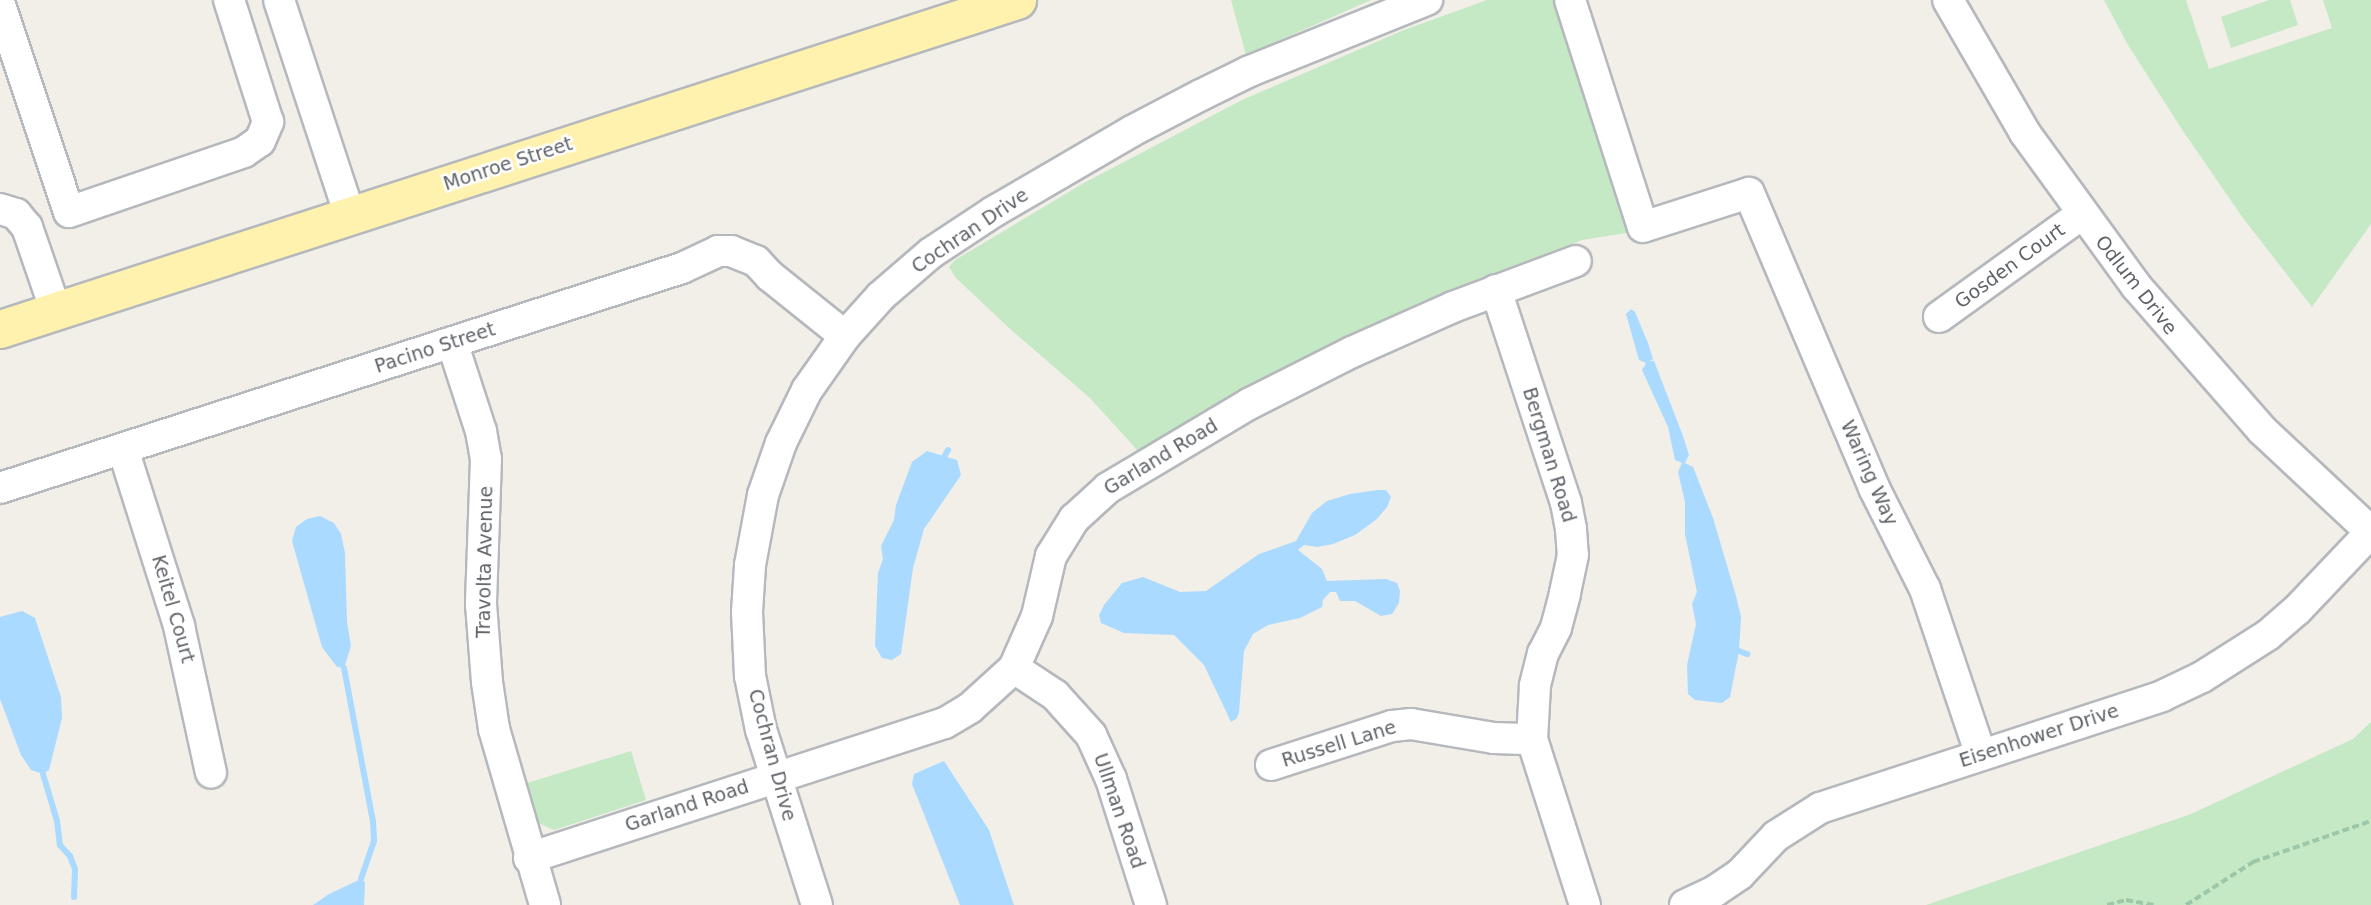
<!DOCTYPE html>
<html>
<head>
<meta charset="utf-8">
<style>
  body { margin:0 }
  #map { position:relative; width:2371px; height:905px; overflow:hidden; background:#f1efe8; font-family:"DejaVu Sans",sans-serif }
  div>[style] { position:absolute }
  .green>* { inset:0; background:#c5e8c5 }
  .water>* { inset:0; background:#aadaff }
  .stream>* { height:6px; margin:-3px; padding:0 3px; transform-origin:3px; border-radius:3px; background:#aadaff }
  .path>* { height:3.5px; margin-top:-1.75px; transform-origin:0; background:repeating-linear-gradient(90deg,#9cc7a9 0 7px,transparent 0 10.5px) }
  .roads { filter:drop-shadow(2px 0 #b5b8bc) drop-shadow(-2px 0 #b5b8bc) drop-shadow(0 2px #b5b8bc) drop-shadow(0 -2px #b5b8bc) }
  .minor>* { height:30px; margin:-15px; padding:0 15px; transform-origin:15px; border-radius:15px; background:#fff }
  .major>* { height:37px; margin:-18.5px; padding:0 18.5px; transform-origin:18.5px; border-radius:18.5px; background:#fff2af }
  span { translate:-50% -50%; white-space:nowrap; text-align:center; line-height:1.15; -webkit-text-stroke:5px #fff; paint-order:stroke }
  .street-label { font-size:19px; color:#5f6368 }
</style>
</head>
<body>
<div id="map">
  <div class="green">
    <i style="clip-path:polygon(1231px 0,1371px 0,1246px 55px)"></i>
    <i style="clip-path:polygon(1487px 0,1561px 0,1638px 231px,1582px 240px,1449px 290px,1285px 368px,1139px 452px,1090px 398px,1008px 327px,956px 278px,949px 267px,955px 260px,1084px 183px,1242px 100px,1404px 30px)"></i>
    <i style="clip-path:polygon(2104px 0,2186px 0,2209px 69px,2332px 28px,2323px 0,2371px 0,2371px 224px,2312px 307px,2243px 218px,2183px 131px,2128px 45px)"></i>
    <i style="clip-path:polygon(2269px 0,2290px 0,2298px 25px,2231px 48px,2221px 17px)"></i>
    <i style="clip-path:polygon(2371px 722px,2371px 905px,1926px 905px,2191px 814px,2353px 739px)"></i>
    <i style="clip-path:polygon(631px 751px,646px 800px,554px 830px,538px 823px,527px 783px)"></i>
  </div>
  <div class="water">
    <i style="clip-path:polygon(1631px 309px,1635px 312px,1648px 343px,1653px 359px,1650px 361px,1654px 361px,1683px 436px,1689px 455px,1685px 463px,1693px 467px,1713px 518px,1736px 596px,1741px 617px,1739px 651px,1730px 697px,1722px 703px,1695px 700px,1688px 694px,1687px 665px,1696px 624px,1692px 604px,1697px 592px,1685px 534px,1685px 502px,1678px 472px,1682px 463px,1675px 460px,1668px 427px,1642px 370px,1646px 363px,1639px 360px,1626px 314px)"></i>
    <i style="clip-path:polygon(927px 451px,957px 460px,961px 475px,924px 529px,913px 568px,901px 654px,892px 660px,882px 658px,875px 646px,878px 573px,883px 559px,881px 546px,894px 520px,896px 505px,912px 462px)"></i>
    <i style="clip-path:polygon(1378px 490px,1386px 490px,1391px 497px,1387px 507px,1377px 519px,1355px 535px,1333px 544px,1317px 547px,1304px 545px,1298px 550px,1322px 569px,1327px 581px,1386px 579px,1397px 583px,1400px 591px,1399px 603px,1392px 614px,1381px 616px,1355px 601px,1340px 601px,1336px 592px,1330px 592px,1323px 600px,1322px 607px,1300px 618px,1268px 625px,1253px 634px,1244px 651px,1239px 712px,1237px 718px,1231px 722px,1204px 665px,1174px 635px,1124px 633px,1101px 623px,1099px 615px,1104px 605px,1122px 583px,1143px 577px,1180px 592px,1206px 591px,1259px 554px,1296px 541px,1312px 513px,1327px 501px,1350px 494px)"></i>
    <i style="clip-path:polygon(320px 516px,334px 523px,341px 534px,345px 553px,347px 622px,351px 646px,344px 668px,337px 667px,322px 647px,292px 541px,296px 527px,307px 519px)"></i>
    <i style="clip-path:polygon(22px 611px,35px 618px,61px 697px,62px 718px,49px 770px,43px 774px,31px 770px,21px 755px,0 699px,0 617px)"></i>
    <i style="clip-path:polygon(944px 761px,989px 830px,1014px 905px,960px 905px,912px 784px,914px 774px)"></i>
    <i style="clip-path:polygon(361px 879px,365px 882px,364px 905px,313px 905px,329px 894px)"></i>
  </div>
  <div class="stream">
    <i style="left:944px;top:457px;width:8px;rotate:-60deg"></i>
    <i style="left:1739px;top:651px;width:9px;rotate:21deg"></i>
    <i style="left:344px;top:668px;width:156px;rotate:79.3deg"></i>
    <i style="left:373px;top:821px;width:20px;rotate:87deg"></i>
    <i style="left:374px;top:841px;width:40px;rotate:108.9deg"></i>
    <i style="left:43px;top:774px;width:49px;rotate:73.4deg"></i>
    <i style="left:57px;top:821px;width:24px;rotate:83deg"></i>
    <i style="left:60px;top:845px;width:15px;rotate:48deg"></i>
    <i style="left:70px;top:856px;width:14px;rotate:69deg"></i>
    <i style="left:75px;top:869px;width:28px;rotate:92deg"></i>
  </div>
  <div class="path">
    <i style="left:2107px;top:905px;width:20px;rotate:-15deg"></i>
    <i style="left:2126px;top:900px;width:28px;rotate:10deg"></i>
    <i style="left:2186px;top:905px;width:80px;rotate:-32.7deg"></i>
    <i style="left:2253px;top:862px;width:125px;rotate:-19.2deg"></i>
  </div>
  <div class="roads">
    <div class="minor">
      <i style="left:279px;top:0;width:227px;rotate:71.8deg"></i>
      <i style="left:1570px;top:0;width:238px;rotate:72.2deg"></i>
      <i style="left:1643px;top:227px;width:111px;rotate:-17.8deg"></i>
      <i style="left:1749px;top:193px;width:320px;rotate:67deg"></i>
      <i style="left:1874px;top:488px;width:113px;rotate:63.2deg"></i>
      <i style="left:1925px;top:589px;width:175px;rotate:71.4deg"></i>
      <i style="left:1948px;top:0;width:154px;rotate:59.9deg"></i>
      <i style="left:2025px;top:133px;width:189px;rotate:54deg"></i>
      <i style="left:2136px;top:286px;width:191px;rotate:48.8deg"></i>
      <i style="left:2262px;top:430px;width:149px;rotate:43.1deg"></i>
      <i style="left:0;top:5px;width:218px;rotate:71.6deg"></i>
      <i style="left:69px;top:212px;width:185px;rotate:-18.9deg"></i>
      <i style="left:244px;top:152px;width:19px;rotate:-35deg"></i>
      <i style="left:260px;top:141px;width:21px;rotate:-67deg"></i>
      <i style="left:268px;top:122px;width:128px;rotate:-107.7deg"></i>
      <i style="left:0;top:209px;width:17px;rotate:17deg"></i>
      <i style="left:16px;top:214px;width:17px;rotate:50deg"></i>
      <i style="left:27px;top:227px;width:89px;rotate:71deg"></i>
      <i style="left:1496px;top:290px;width:224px;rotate:71.8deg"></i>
      <i style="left:1566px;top:503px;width:26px;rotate:79deg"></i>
      <i style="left:1571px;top:529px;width:26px;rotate:86deg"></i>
      <i style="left:1573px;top:555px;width:40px;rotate:102deg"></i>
      <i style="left:1565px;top:594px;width:35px;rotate:105deg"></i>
      <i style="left:1556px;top:628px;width:28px;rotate:117deg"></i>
      <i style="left:1543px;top:653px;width:34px;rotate:104deg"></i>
      <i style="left:1535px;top:686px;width:53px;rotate:93.2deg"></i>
      <i style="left:1532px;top:739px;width:174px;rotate:72.3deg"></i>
      <i style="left:1939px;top:317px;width:176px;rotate:-35.8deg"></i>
      <i style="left:452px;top:342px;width:94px;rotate:72deg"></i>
      <i style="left:481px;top:431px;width:28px;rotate:80deg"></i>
      <i style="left:486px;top:459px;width:145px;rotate:92deg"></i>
      <i style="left:481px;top:604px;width:78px;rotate:85.6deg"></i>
      <i style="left:487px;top:682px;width:48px;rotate:81.5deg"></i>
      <i style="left:494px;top:729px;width:183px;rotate:73.8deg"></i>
      <i style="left:123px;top:449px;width:186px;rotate:72.4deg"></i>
      <i style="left:179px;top:626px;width:150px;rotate:77.7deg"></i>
      <i style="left:0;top:488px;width:717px;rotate:-17.88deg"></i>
      <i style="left:682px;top:268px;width:40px;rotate:-25deg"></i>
      <i style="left:718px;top:251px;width:13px"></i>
      <i style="left:731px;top:251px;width:27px;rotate:22deg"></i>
      <i style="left:756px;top:261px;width:21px;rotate:47deg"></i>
      <i style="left:770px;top:276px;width:96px;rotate:38.7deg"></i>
      <i style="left:1014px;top:668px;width:49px;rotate:33.4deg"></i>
      <i style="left:1055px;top:695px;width:54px;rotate:48deg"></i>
      <i style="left:1091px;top:735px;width:48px;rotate:65.6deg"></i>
      <i style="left:1111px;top:779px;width:132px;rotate:72.4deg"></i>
      <i style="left:1271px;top:765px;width:127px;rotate:-17.9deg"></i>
      <i style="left:1392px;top:726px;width:19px;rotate:-6deg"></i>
      <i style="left:1411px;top:724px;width:84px;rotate:9.6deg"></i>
      <i style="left:1494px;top:738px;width:38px;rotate:2deg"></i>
      <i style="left:529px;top:858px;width:437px;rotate:-18deg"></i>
      <i style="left:945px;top:723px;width:29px;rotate:-31deg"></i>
      <i style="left:970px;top:708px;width:59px;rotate:-42.3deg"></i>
      <i style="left:1014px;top:668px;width:57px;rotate:-66.1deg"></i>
      <i style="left:1037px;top:616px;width:62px;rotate:-76.9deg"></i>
      <i style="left:1051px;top:556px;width:44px;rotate:-58.1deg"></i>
      <i style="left:1074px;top:519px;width:46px;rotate:-42.4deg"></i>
      <i style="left:1108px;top:488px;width:164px;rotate:-30.8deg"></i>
      <i style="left:1249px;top:404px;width:115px;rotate:-26.8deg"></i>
      <i style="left:1352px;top:352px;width:111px;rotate:-24deg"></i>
      <i style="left:1453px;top:307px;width:131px;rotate:-20.5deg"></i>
      <i style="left:817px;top:905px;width:184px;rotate:-107.7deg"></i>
      <i style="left:761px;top:730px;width:55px;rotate:-101.5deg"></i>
      <i style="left:750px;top:676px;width:64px;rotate:-92.7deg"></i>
      <i style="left:747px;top:612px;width:47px;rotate:-86.3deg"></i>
      <i style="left:750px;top:565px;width:71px;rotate:-79.5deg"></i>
      <i style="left:763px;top:495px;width:55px;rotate:-70.9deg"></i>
      <i style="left:781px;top:443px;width:59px;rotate:-63.9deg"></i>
      <i style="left:807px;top:390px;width:66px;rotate:-54.9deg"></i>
      <i style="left:845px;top:336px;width:54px;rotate:-48deg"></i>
      <i style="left:881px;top:296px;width:66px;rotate:-40.7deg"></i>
      <i style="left:931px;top:253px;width:74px;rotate:-33.5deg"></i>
      <i style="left:993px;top:212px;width:161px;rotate:-30.2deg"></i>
      <i style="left:1132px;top:131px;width:78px;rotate:-27.6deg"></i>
      <i style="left:1201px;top:95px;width:55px;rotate:-26.1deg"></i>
      <i style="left:1250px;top:71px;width:191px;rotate:-21.9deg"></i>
      <i style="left:1685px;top:905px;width:33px;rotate:-25deg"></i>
      <i style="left:1715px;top:891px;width:30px;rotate:-34deg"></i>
      <i style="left:1740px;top:874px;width:52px;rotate:-46.5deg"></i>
      <i style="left:1776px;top:836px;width:52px;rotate:-32.5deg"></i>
      <i style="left:1820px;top:808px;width:360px;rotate:-18.1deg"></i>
      <i style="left:2162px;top:696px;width:44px;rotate:-25.4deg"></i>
      <i style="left:2202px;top:677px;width:78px;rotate:-32.5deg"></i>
      <i style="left:2268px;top:635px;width:38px;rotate:-41deg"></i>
      <i style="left:2297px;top:610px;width:108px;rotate:-46.5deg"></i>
    </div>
    <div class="major">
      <i style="left:0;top:329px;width:1069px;rotate:-17.93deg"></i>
    </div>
  </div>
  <div class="street-label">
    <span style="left:508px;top:164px;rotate:-18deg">Monroe Street</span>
    <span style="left:970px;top:231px;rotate:-34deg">Cochran Drive</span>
    <span style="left:2010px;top:266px;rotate:-36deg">Gosden Court</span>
    <span style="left:2136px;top:285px;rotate:52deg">Odlum Drive</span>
    <span style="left:435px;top:348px;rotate:-18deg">Pacino Street</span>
    <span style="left:1549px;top:455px;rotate:73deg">Bergman Road</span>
    <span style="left:1161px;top:457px;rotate:-31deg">Garland Road</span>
    <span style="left:1869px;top:473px;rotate:66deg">Waring Way</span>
    <span style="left:485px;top:562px;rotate:-89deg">Travolta Avenue</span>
    <span style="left:173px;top:609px;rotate:74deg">Keitel Court</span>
    <span style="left:2039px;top:736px;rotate:-18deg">Eisenhower Drive</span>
    <span style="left:1339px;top:744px;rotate:-17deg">Russell Lane</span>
    <span style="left:772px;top:755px;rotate:75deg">Cochran Drive</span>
    <span style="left:687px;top:806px;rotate:-18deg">Garland Road</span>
    <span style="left:1119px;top:811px;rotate:71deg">Ullman Road</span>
  </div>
</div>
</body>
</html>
